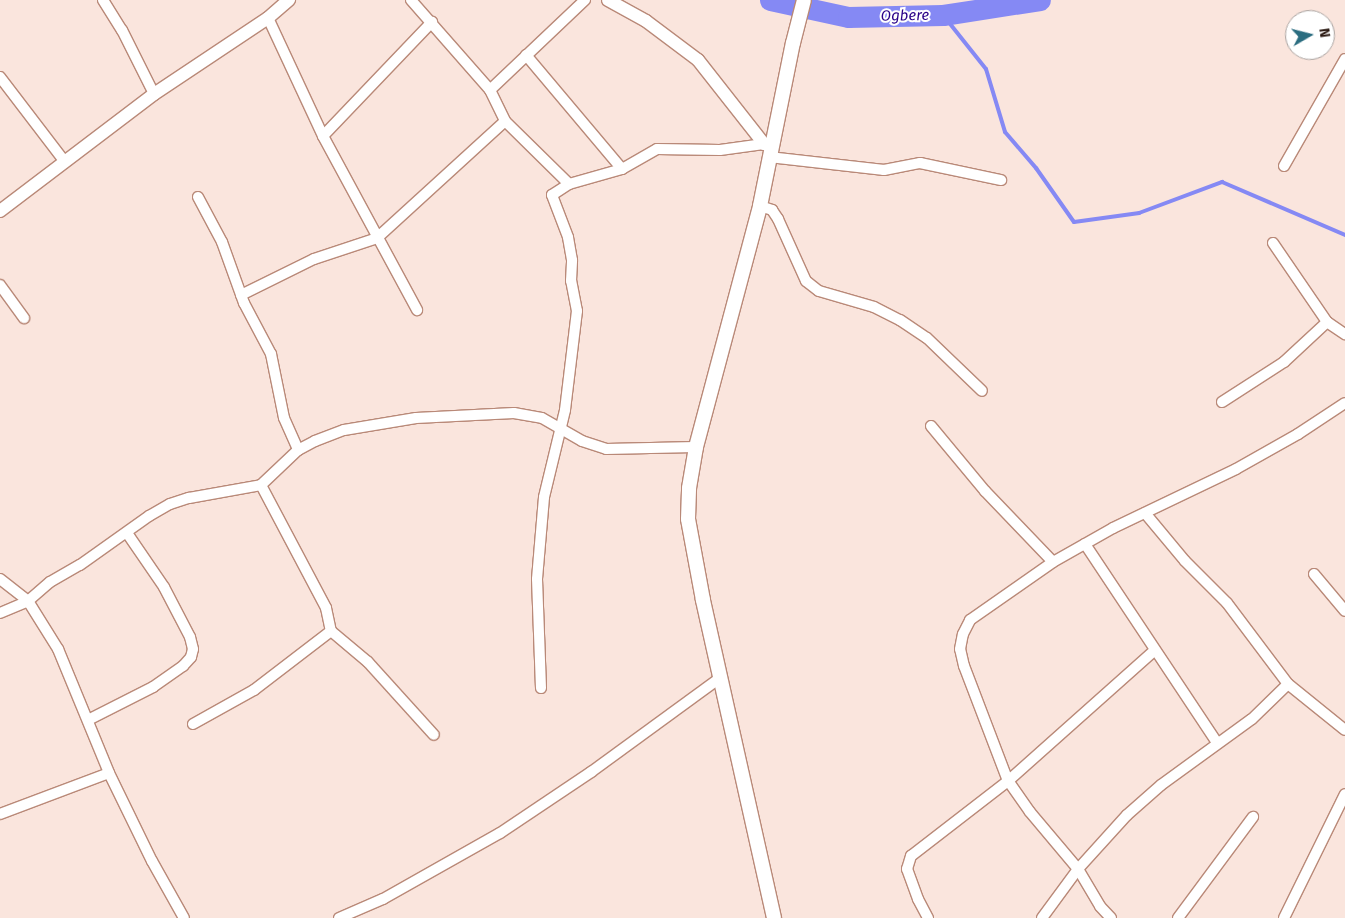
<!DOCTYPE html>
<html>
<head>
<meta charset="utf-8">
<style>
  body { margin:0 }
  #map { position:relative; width:1345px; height:918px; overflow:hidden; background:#fae5dd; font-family:"Fira Sans",sans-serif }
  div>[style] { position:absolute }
  .stream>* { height:4px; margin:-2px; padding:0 2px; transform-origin:2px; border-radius:2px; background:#8589f4 }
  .river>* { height:21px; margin:-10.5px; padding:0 10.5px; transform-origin:10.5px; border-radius:10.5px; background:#8589f4 }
  .roads { filter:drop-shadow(1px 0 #b98978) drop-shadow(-1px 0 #b98978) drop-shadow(0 1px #b98978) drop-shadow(0 -1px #b98978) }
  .minor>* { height:10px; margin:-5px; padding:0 5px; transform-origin:5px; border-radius:5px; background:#fff }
  .tertiary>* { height:12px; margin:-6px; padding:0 6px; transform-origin:6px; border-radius:6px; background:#fff }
  .secondary>* { height:14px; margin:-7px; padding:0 7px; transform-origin:7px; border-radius:7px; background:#fff }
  span { translate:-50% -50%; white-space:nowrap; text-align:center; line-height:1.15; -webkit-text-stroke:4px #fff; paint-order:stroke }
  .water-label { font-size:15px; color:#290088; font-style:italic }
  .north { position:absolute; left:1285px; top:10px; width:50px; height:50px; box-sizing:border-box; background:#fff; border:1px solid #a9a29f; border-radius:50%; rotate:82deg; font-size:14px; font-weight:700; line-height:20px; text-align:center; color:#28160f }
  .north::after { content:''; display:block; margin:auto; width:18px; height:22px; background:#2b6d80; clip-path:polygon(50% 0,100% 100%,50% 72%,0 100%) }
</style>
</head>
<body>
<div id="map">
  <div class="stream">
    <i style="left:943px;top:15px;width:69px;rotate:51.5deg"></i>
    <i style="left:986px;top:69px;width:66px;rotate:73.2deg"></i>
    <i style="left:1005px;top:132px;width:48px;rotate:49.3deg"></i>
    <i style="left:1036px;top:168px;width:66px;rotate:54.9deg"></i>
    <i style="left:1074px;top:222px;width:66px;rotate:-7.9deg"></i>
    <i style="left:1139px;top:213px;width:89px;rotate:-20.5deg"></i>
    <i style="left:1222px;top:182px;width:134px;rotate:23.3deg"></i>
  </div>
  <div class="river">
    <i style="left:770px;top:0;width:80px;rotate:12.3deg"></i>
    <i style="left:848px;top:17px;width:95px;rotate:-1.2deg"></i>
    <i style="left:943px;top:15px;width:98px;rotate:-8.8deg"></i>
  </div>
  <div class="roads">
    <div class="minor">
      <i style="left:103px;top:0;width:36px;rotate:58deg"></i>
      <i style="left:122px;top:30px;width:72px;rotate:63.4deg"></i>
      <i style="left:411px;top:0;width:120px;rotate:48.7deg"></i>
      <i style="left:490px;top:90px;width:34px;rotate:64deg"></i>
      <i style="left:505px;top:121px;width:90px;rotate:44.5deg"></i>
      <i style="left:268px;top:18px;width:130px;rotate:65deg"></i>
      <i style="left:323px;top:136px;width:198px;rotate:61.6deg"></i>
      <i style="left:526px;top:55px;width:149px;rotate:49.9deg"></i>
      <i style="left:0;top:77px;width:107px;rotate:52.6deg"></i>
      <i style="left:490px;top:90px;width:131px;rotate:-43.5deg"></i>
      <i style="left:323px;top:136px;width:158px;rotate:-46.3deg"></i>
      <i style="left:769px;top:157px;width:116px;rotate:6.4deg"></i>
      <i style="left:884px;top:170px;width:37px;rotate:-11deg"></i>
      <i style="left:920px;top:163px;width:83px;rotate:11.9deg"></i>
      <i style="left:1284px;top:166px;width:123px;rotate:-60.3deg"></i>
      <i style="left:198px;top:197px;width:51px;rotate:61.9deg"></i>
      <i style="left:222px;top:242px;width:65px;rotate:70.2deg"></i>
      <i style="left:244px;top:303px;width:58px;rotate:62.1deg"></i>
      <i style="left:271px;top:354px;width:65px;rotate:78.5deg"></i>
      <i style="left:284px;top:418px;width:35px;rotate:66deg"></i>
      <i style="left:760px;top:206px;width:13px;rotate:18deg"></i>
      <i style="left:772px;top:210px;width:11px;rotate:56deg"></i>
      <i style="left:778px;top:219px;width:68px;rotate:65.7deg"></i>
      <i style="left:806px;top:281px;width:16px;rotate:38deg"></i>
      <i style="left:819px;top:291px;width:57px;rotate:16.2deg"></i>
      <i style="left:874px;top:307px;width:29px;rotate:27deg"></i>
      <i style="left:900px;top:320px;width:32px;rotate:34deg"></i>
      <i style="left:927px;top:338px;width:76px;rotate:43.9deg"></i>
      <i style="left:1273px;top:243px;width:96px;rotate:55.6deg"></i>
      <i style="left:1327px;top:322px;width:22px;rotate:34deg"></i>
      <i style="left:0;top:285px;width:41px;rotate:54deg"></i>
      <i style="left:241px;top:295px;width:81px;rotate:-26.3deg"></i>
      <i style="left:314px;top:259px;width:66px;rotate:-18.4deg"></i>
      <i style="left:377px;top:238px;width:173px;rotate:-42.4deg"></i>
      <i style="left:1222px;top:402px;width:74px;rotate:-32.8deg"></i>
      <i style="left:1284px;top:362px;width:59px;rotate:-42.9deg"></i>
      <i style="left:931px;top:426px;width:85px;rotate:50.3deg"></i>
      <i style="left:985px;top:491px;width:98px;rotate:46.2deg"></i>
      <i style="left:261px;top:485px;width:139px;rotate:62.1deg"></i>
      <i style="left:326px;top:608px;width:24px;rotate:78deg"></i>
      <i style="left:331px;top:631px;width:48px;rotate:40deg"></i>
      <i style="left:368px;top:662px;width:98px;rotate:47.9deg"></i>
      <i style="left:1145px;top:513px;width:62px;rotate:50.2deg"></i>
      <i style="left:1185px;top:561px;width:59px;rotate:45deg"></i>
      <i style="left:1227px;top:603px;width:101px;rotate:53deg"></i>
      <i style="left:1288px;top:684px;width:73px;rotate:38.9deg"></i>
      <i style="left:1085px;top:544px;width:239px;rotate:56.4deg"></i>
      <i style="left:1314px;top:574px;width:48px;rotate:50deg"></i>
      <i style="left:0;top:579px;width:36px;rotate:38deg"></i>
      <i style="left:28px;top:601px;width:57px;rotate:58deg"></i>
      <i style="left:58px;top:649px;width:134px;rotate:67.6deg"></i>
      <i style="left:109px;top:773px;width:98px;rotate:64deg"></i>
      <i style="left:152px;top:861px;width:65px;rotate:60.7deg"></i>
      <i style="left:0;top:613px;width:30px;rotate:-23deg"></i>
      <i style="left:28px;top:601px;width:29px;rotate:-41deg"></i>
      <i style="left:50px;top:582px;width:34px;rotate:-30deg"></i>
      <i style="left:80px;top:565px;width:85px;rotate:-35.4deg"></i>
      <i style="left:149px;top:516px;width:24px;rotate:-30deg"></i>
      <i style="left:170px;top:504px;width:20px;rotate:-18deg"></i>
      <i style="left:189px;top:498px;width:73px;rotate:-10.2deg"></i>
      <i style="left:261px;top:485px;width:51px;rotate:-43.4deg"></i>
      <i style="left:298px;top:450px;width:19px;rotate:-28deg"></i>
      <i style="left:315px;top:441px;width:31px;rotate:-21deg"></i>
      <i style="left:344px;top:430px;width:73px;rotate:-9.5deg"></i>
      <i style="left:416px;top:418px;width:98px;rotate:-2.9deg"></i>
      <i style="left:514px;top:413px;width:28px;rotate:10deg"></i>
      <i style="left:542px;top:418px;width:46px;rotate:29.9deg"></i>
      <i style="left:582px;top:441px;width:25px;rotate:18deg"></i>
      <i style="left:606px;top:449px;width:90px;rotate:-1.3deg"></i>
      <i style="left:541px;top:688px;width:109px;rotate:-92.1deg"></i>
      <i style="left:537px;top:579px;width:82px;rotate:-85.1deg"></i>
      <i style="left:544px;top:497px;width:89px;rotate:-76.4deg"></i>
      <i style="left:565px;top:410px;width:100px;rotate:-83.1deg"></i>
      <i style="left:577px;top:311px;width:31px;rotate:-101deg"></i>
      <i style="left:571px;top:281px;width:21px;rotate:-87deg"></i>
      <i style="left:572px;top:260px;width:23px;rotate:-100deg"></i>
      <i style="left:568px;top:237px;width:45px;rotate:-110.9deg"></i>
      <i style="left:552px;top:195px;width:20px;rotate:-33deg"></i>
      <i style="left:569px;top:184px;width:55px;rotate:-15.8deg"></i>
      <i style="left:622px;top:169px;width:40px;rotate:-29.7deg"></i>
      <i style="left:657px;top:149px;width:63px;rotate:0.9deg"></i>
      <i style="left:720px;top:150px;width:44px;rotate:-7.8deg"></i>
      <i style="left:88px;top:720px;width:73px;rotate:-26.9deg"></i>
      <i style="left:153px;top:687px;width:37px;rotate:-35deg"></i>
      <i style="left:183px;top:666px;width:12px;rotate:-48deg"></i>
      <i style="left:191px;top:657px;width:8px;rotate:-76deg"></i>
      <i style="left:193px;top:649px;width:12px;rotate:-104deg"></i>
      <i style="left:190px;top:637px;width:56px;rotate:-117.5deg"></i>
      <i style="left:164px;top:587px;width:65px;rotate:-124.4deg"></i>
      <i style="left:193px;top:724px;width:70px;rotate:-29.1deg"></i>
      <i style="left:254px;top:690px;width:97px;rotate:-37.5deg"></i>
      <i style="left:0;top:814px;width:116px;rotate:-20.6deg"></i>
      <i style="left:339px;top:918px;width:48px;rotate:-23.4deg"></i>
      <i style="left:383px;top:899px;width:134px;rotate:-29.4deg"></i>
      <i style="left:500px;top:833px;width:110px;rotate:-33.8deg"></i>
      <i style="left:591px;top:772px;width:160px;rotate:-36.1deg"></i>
      <i style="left:928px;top:918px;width:21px;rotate:-118deg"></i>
      <i style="left:918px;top:899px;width:32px;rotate:-110deg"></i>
      <i style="left:907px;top:869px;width:14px;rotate:-73deg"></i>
      <i style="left:911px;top:856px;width:123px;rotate:-37.7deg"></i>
      <i style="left:1008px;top:781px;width:195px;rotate:-41.7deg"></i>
      <i style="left:1042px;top:918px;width:61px;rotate:-53.7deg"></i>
      <i style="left:1078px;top:869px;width:73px;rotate:-47.8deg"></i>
      <i style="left:1127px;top:815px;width:45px;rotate:-41.4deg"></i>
      <i style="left:1161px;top:785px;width:112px;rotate:-36deg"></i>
      <i style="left:1252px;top:719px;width:50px;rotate:-44.2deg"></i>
      <i style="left:1111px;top:918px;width:16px;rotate:-133deg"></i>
      <i style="left:1100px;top:906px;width:43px;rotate:-120.7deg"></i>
      <i style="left:1078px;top:869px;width:75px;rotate:-130.1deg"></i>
      <i style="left:1030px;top:812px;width:38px;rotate:-125deg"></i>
      <i style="left:1008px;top:781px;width:123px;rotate:-110.9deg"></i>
      <i style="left:964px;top:666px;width:17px;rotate:-103deg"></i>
      <i style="left:960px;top:649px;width:15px;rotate:-79deg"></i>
      <i style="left:963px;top:634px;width:16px;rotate:-63deg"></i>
      <i style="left:970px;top:620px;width:101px;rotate:-34.9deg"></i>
      <i style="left:1053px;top:562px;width:69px;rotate:-29.5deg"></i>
      <i style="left:1113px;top:528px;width:136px;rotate:-25.6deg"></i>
      <i style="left:1236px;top:469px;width:71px;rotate:-29.4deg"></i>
      <i style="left:1298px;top:434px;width:56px;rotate:-33.4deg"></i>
      <i style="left:1178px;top:918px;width:126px;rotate:-53.4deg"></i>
      <i style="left:1284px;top:918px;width:138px;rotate:-63.8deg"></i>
    </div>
    <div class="tertiary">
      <i style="left:608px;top:0;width:43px;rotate:28.9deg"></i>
      <i style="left:646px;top:21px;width:65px;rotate:36.9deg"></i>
      <i style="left:698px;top:60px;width:107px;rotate:51.8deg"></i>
      <i style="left:764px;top:144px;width:7px;rotate:8deg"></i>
      <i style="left:0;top:211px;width:193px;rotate:-37.2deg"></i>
      <i style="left:154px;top:94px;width:137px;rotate:-33.7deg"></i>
      <i style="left:268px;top:18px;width:28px;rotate:-41deg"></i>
    </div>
    <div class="secondary">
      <i style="left:774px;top:918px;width:326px;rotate:-102.6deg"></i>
      <i style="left:703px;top:600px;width:82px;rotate:-100.5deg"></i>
      <i style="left:688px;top:519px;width:31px;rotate:-88deg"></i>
      <i style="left:689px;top:488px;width:42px;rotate:-80.3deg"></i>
      <i style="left:696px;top:447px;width:249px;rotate:-75.1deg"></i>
      <i style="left:760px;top:206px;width:166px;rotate:-78.6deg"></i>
      <i style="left:793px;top:43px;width:44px;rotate:-75.7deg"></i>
    </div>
  </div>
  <div class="water-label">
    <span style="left:905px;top:16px;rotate:-1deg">Ogbere</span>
  </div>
  <div class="north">N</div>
</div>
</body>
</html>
